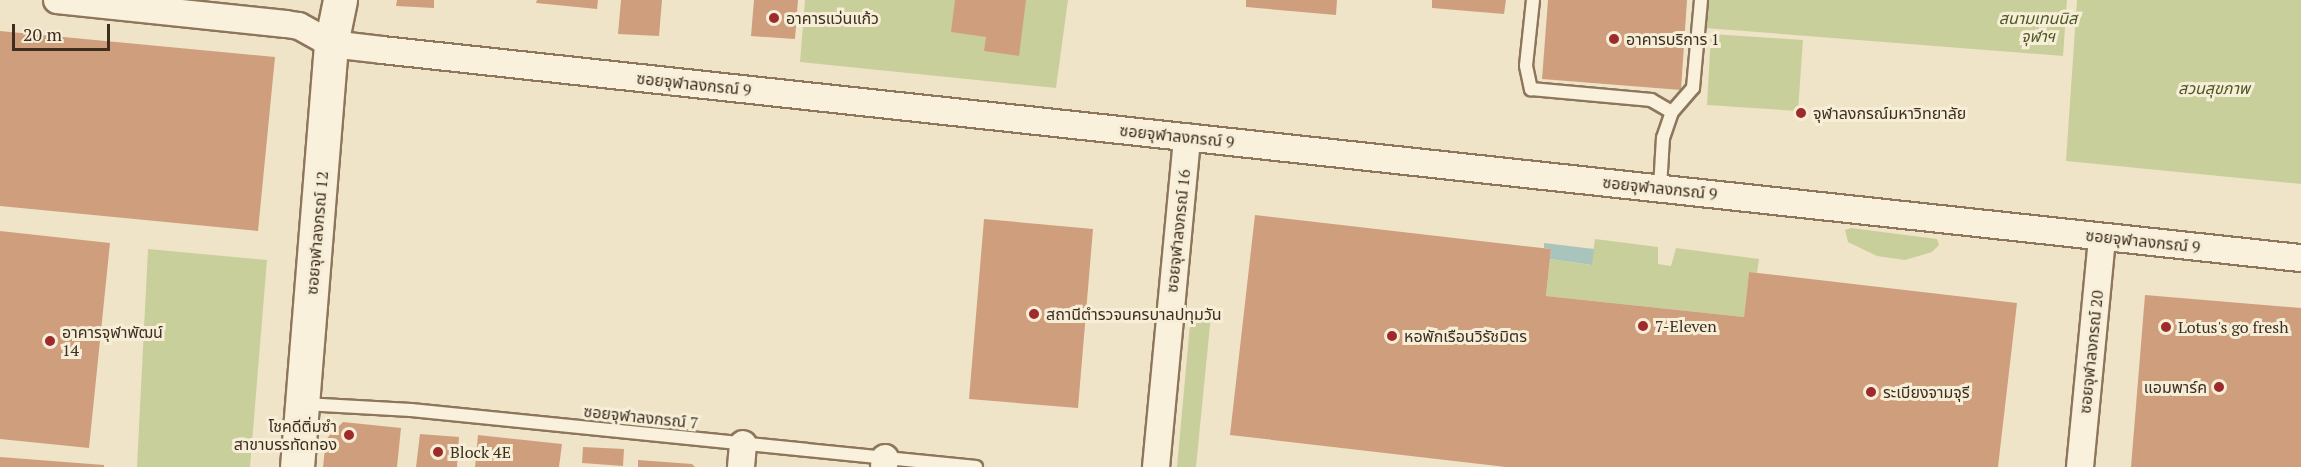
<!DOCTYPE html>
<html>
<head>
<meta charset="utf-8">
<style>
	body { margin:0 }
	#map { position:relative; width:2301px; height:467px; overflow:hidden; background:#f0e4c8; font-family:"PT Serif","Noto Sans Thai",serif }
	div>[style] { position:absolute }
	[style*='--x'] { left:calc(var(--x)*1px); top:calc(var(--y)*1px); width:calc(var(--w)*1px); rotate:calc(var(--a)*1deg) }
	.green>* { inset:0; background:#c9cf9b }
	.water>* { inset:0; background:#a9c4bc }
	.building>* { inset:0; background:#cf9f7d }
	.roads { filter:drop-shadow(2px 0 #8d765c) drop-shadow(-2px 0 #8d765c) drop-shadow(0 2px #8d765c) drop-shadow(0 -2px #8d765c) }
	.lane>* { height:12px; margin:-6px; padding:0 6px; transform-origin:6px; border-radius:6px; background:#faf1dc }
	.street>* { height:26px; margin:-13px; padding:0 13px; transform-origin:13px; border-radius:13px; background:#faf1dc }
	.secondary>* { height:33px; margin:-16.5px; padding:0 16.5px; transform-origin:16.5px; border-radius:16.5px; background:#faf1dc }
	.dots>* { width:16px; height:16px; translate:-50% -50%; box-sizing:border-box; border:3px solid #f7eed8; border-radius:50% }
	span { translate:-50% -50%; white-space:nowrap; text-align:center; line-height:1.15; -webkit-text-stroke:6px #f7eed8; paint-order:stroke }
	.poi-label { font-size:16px; color:#3d2e20 }
	.left { translate:0 -50%; text-align:left }
	.right { translate:-100% -50%; text-align:right }
	.park-label { font-size:16px; color:#4d5a26; font-style:italic }
	.street-label { font-size:16px; color:#3d2e20 }
	.scale { position:absolute; left:12px; top:24px; width:98px; height:27px; box-sizing:border-box; border:3px solid #3d2e20; border-top:0; padding-left:8px; font-size:18px; line-height:21px; white-space:nowrap; color:#3d2e20; -webkit-text-stroke:4px #f7eed8; paint-order:stroke }
</style>
</head>
<body>
<div id="map">
	<div class="green">
		<div style="clip-path:polygon(805px 0,1068px 0,1056px 88px,800px 62px)"></div>
		<div style="clip-path:polygon(1707px 0,2067px 0,2063px 56px,1705px 28px)"></div>
		<div style="clip-path:polygon(2077px 0,2301px 0,2301px 184px,2066px 161px)"></div>
		<div style="clip-path:polygon(1711px 34px,1803px 40px,1798px 111px,1707px 105px)"></div>
		<div style="clip-path:polygon(1851px 228px,1937px 239px,1939px 245px,1932px 252px,1905px 260px,1877px 256px,1848px 242px,1845px 230px)"></div>
		<div style="clip-path:polygon(1595px 239px,1658px 247px,1658px 264px,1671px 266px,1676px 248px,1759px 259px,1757px 273px,1749px 272px,1744px 317px,1546px 296px,1550px 259px,1591px 265px)"></div>
		<div style="clip-path:polygon(148px 249px,267px 260px,250px 467px,137px 467px)"></div>
		<div style="clip-path:polygon(1191px 313px,1211px 315px,1196px 467px,1177px 467px)"></div>
	</div>
	<div class="water">
		<div style="clip-path:polygon(1544px 243px,1594px 249px,1592px 265px,1550px 259px,1551px 249px,1544px 248px)"></div>
	</div>
	<div class="building">
		<div style="clip-path:polygon(397px 0,434px 0,434px 8px,396px 6px)"></div>
		<div style="clip-path:polygon(537px 0,598px 0,597px 9px,536px 3px)"></div>
		<div style="clip-path:polygon(621px 0,662px 0,659px 36px,618px 34px)"></div>
		<div style="clip-path:polygon(754px 0,798px 0,795px 39px,751px 36px)"></div>
		<div style="clip-path:polygon(955px 0,1026px 0,1019px 56px,984px 51px,986px 37px,951px 32px)"></div>
		<div style="clip-path:polygon(1246px 0,1337px 0,1336px 15px,1246px 7px)"></div>
		<div style="clip-path:polygon(1432px 0,1506px 0,1504px 14px,1432px 8px)"></div>
		<div style="clip-path:polygon(1548px 0,1687px 0,1681px 90px,1542px 79px)"></div>
		<div style="clip-path:polygon(0 31px,275px 57px,258px 231px,0 206px)"></div>
		<div style="clip-path:polygon(1255px 215px,1551px 249px,1546px 296px,1744px 317px,1749px 272px,2017px 303px,1998px 467px,1506px 467px,1230px 435px)"></div>
		<div style="clip-path:polygon(984px 219px,1093px 229px,1078px 408px,969px 399px)"></div>
		<div style="clip-path:polygon(0 231px,110px 243px,89px 448px,0 439px)"></div>
		<div style="clip-path:polygon(2145px 295px,2301px 308px,2301px 467px,2131px 467px)"></div>
		<div style="clip-path:polygon(343px 422px,401px 428px,397px 467px,323px 467px,326px 439px)"></div>
		<div style="clip-path:polygon(420px 434px,459px 437px,457px 467px,416px 467px)"></div>
		<div style="clip-path:polygon(478px 435px,562px 444px,559px 467px,475px 467px)"></div>
		<div style="clip-path:polygon(583px 447px,624px 449px,623px 466px,582px 463px)"></div>
		<div style="clip-path:polygon(0 457px,104px 465px,104px 467px,0 467px)"></div>
		<div style="clip-path:polygon(638px 460px,692px 464px,695px 467px,638px 467px)"></div>
	</div>
	<div class="roads">
		<div class="lane">
			<div style="--x:1533;--y:0;--w:66;--a:96.1"></div>
			<div style="--x:1526;--y:66;--w:24;--a:78"></div>
			<div style="--x:1531;--y:89;--w:121;--a:5.2"></div>
			<div style="--x:1651;--y:100;--w:24;--a:30"></div>
			<div style="--x:1660;--y:188;--w:50;--a:-86.6"></div>
			<div style="--x:1663;--y:138;--w:28;--a:-71"></div>
			<div style="--x:1672;--y:112;--w:32;--a:-49"></div>
			<div style="--x:1693;--y:88;--w:88;--a:-84.8"></div>
			<div style="--x:304;--y:404;--w:107;--a:3.2"></div>
			<div style="--x:411;--y:410;--w:568;--a:5.76"></div>
		</div>
		<div class="street">
			<div style="--x:57;--y:0;--w:230;--a:6"></div>
			<div style="--x:286;--y:24;--w:13;--a:9"></div>
			<div style="--x:299;--y:26;--w:37;--a:29"></div>
			<div style="--x:331;--y:44;--w:51;--a:6.7"></div>
			<div style="--x:382;--y:50;--w:1930;--a:6.19"></div>
			<div style="--x:741;--y:467;--w:23;--a:-85"></div>
			<div style="--x:884;--y:467;--w:9;--a:-84"></div>
			<div style="--x:1156;--y:467;--w:331;--a:-84.6"></div>
			<div style="--x:2080;--y:467;--w:231;--a:-84.5"></div>
		</div>
		<div class="secondary">
			<div style="--x:297;--y:467;--w:424;--a:-85.4"></div>
			<div style="--x:331;--y:44;--w:45;--a:-78.4"></div>
		</div>
	</div>
	<div class="dots">
		<div style="left:774px;top:18px;background:#9e2a2b"></div>
		<div style="left:1614px;top:39px;background:#9e2a2b"></div>
		<div style="left:1801px;top:113px;background:#9e2a2b"></div>
		<div style="left:1034px;top:314px;background:#9e2a2b"></div>
		<div style="left:1643px;top:326px;background:#9e2a2b"></div>
		<div style="left:2166px;top:327px;background:#9e2a2b"></div>
		<div style="left:1392px;top:336px;background:#9e2a2b"></div>
		<div style="left:50px;top:341px;background:#9e2a2b"></div>
		<div style="left:2219px;top:387px;background:#9e2a2b"></div>
		<div style="left:1871px;top:392px;background:#9e2a2b"></div>
		<div style="left:349px;top:435px;background:#9e2a2b"></div>
		<div style="left:438px;top:452px;background:#9e2a2b"></div>
	</div>
	<div class="poi-label">
		<span class="left" style="left:786px;top:18px">อาคารแว่นแก้ว</span>
		<span class="left" style="left:1626px;top:39px">อาคารบริการ 1</span>
		<span class="left" style="left:1813px;top:113px">จุฬาลงกรณ์มหาวิทยาลัย</span>
		<span class="left" style="left:1046px;top:314px">สถานีตำรวจนครบาลปทุมวัน</span>
		<span class="left" style="left:1655px;top:326px">7-Eleven</span>
		<span class="left" style="left:2178px;top:327px">Lotus's go fresh</span>
		<span class="left" style="left:62px;top:341px">อาคารจุฬาพัฒน์<br>14</span>
		<span class="left" style="left:1404px;top:336px">หอพักเรือนวิรัชมิตร</span>
		<span class="right" style="left:2207px;top:387px">แอมพาร์ค</span>
		<span class="left" style="left:1883px;top:392px">ระเบียงจามจุรี</span>
		<span class="right" style="left:337px;top:435px">โชคดีติ่มซำ<br>สาขาบรรทัดทอง</span>
		<span class="left" style="left:450px;top:452px">Block 4E</span>
	</div>
	<div class="park-label">
		<span style="left:2038px;top:27px">สนามเทนนิส<br>จุฬาฯ</span>
		<span style="left:2214px;top:88px">สวนสุขภาพ</span>
	</div>
	<div class="street-label">
		<span style="left:694px;top:84px;rotate:6deg">ซอยจุฬาลงกรณ์ 9</span>
		<span style="left:1177px;top:136px;rotate:6deg">ซอยจุฬาลงกรณ์ 9</span>
		<span style="left:1660px;top:188px;rotate:6deg">ซอยจุฬาลงกรณ์ 9</span>
		<span style="left:1178px;top:231px;rotate:-84deg">ซอยจุฬาลงกรณ์ 16</span>
		<span style="left:317px;top:233px;rotate:-85deg">ซอยจุฬาลงกรณ์ 12</span>
		<span style="left:2143px;top:241px;rotate:6deg">ซอยจุฬาลงกรณ์ 9</span>
		<span style="left:2091px;top:352px;rotate:-84deg">ซอยจุฬาลงกรณ์ 20</span>
		<span style="left:641px;top:417px;rotate:6deg">ซอยจุฬาลงกรณ์ 7</span>
	</div>
	<div class="scale">20 m</div>
</div>
</body>
</html>
